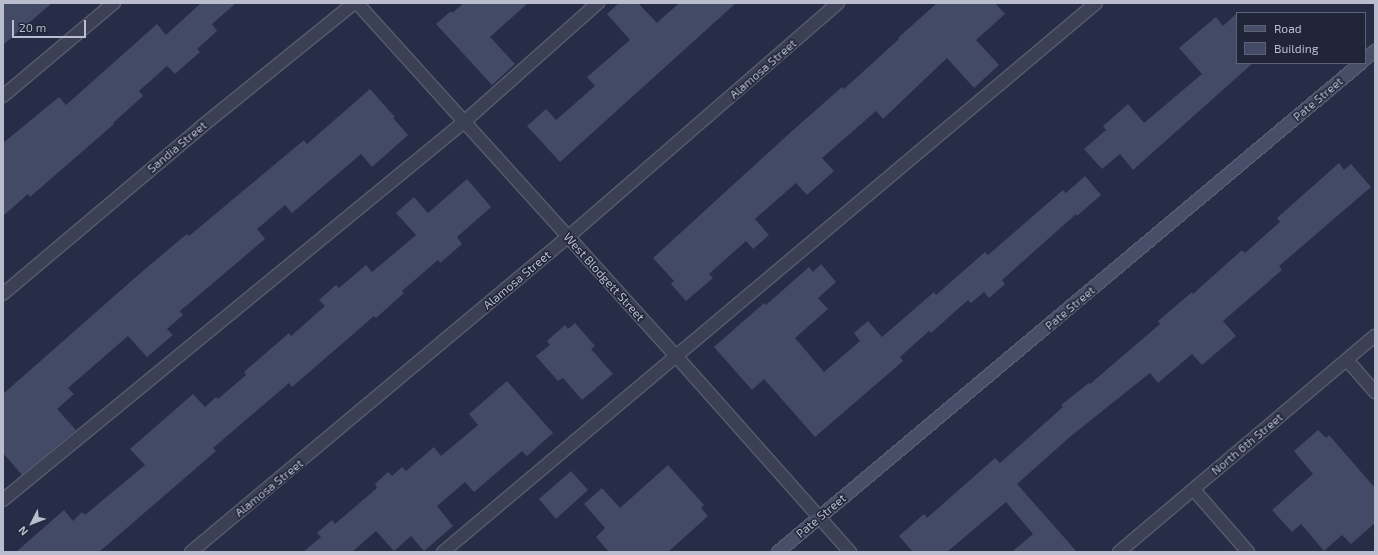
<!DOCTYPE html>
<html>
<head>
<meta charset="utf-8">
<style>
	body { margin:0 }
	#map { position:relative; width:1378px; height:555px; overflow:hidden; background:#272d46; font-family:"Exo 2",sans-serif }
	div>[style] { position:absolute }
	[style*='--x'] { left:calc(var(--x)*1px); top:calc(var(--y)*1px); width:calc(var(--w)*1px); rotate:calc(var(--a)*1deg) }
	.building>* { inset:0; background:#434a66 }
	.roads { filter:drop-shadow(1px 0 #575b6f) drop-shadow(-1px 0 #575b6f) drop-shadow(0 1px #575b6f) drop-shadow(0 -1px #575b6f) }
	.lane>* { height:12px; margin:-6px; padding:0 6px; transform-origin:6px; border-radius:6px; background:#3b4055 }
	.street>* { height:12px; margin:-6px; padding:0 6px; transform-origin:6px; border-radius:6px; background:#3b4055 }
	.secondary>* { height:12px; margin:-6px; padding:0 6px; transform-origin:6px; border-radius:6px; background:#494e68 }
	span { translate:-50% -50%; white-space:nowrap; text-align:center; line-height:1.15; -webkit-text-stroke:3px #20253a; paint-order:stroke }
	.street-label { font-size:12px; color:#b9bdce }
	.frame { position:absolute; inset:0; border:4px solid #b9bdce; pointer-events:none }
	.legend { position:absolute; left:1236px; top:12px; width:130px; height:52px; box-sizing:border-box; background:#20253a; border:1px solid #5d6275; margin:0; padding:5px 7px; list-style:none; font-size:12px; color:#b9bdce }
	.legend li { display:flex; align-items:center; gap:8px; height:20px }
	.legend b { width:20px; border:1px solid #5d6275 }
	.north { position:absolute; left:12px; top:503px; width:40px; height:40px; -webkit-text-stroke:3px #20253a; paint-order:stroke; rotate:228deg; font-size:11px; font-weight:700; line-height:16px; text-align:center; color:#b9bdce }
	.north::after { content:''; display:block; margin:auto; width:14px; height:18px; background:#b9bdce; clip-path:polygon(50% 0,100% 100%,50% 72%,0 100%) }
	.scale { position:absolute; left:12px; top:20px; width:74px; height:18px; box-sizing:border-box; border:2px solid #b9bdce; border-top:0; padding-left:5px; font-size:12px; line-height:14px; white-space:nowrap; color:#b9bdce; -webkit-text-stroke:3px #20253a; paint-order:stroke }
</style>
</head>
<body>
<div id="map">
	<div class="building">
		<div style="clip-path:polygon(3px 3px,52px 3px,3px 45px)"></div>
		<div style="clip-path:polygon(201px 3px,236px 3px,212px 24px,217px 31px,197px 49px,200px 52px,175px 74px,167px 66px,139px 91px,143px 96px,113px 123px,114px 124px,30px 197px,28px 194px,3px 216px,3px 143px,59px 97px,66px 105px,157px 24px,166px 35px)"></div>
		<div style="clip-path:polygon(464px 3px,528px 3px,490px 37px,515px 64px,492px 85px,436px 24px,451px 11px,452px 13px)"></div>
		<div style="clip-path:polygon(619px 3px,638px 3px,657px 23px,679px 3px,736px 3px,560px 162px,527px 126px,546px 109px,556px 120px,595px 86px,587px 77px,630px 40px,607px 14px)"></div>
		<div style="clip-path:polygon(937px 3px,995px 3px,1005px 14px,976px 40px,999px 65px,974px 88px,947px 58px,883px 119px,876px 111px,822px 158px,834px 171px,807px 195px,796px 183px,755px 219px,769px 235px,753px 249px,746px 241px,709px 274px,713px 278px,686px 301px,671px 284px,674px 281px,653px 258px,792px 131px,842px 87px,844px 89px,899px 39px,898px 38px)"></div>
		<div style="clip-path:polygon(1237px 13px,1237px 63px,1253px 63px,1133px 170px,1120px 154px,1102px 169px,1084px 149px,1106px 130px,1103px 126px,1128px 104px,1144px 123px,1202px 74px,1179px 48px,1216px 17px,1223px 26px)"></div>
		<div style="clip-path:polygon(370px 89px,395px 117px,393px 118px,408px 135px,372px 167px,361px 154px,292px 213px,285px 205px,257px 229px,265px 239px,180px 311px,183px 315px,167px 329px,173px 335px,147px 357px,128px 336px,68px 388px,74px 394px,57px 409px,76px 430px,22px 475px,3px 453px,3px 394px,145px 269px,187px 234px,189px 236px,304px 140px,307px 144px)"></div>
		<div style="clip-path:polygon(1339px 163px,1344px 170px,1351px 164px,1371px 187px,1279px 266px,1282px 270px,1223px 321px,1236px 336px,1202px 365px,1192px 354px,1158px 383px,1150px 373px,1071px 436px,1017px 484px,1077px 552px,1012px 552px,1033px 534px,1006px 502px,947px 552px,913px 552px,899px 536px,924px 514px,927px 518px,995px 458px,1000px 463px,1063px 407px,1061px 405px,1089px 383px,1090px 384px,1160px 324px,1158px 321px,1192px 292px,1193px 294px,1242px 250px,1245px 253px,1280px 222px,1277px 218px)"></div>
		<div style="clip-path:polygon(1085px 176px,1101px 195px,1077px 216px,1076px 214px,1002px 280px,1005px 284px,989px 298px,984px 292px,971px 303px,968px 300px,931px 333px,929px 331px,900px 357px,903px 361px,815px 437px,764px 379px,752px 390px,714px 347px,764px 303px,766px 305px,809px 267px,813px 272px,821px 264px,836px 282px,818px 298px,828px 309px,795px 338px,824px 372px,860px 341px,854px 333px,868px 321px,882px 337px,934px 292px,936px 295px,985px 252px,988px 255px,1063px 190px,1066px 193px)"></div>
		<div style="clip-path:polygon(467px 179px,491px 207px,457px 237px,462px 244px,440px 263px,438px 260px,402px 291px,404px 293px,376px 318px,374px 316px,292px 387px,289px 383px,213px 448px,216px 451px,99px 552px,16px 552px,64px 510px,73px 521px,82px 512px,85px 515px,145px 465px,130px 449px,193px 394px,205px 407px,216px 397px,218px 399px,246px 375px,244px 372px,289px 333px,291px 336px,325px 306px,319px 300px,336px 285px,339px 288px,366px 265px,372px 272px,416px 235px,396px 213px,414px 197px,428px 213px)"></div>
		<div style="clip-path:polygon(575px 323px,595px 346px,591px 349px,613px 374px,582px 400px,563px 378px,558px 381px,536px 356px,550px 345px,547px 341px,565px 325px,568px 329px)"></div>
		<div style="clip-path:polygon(507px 381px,553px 433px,527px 456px,522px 451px,474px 492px,465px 482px,437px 506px,453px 526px,424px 551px,411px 536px,394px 551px,376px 531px,352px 552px,303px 552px,321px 537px,317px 533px,332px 520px,335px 524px,377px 488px,375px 484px,388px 472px,392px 476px,402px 467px,406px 471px,434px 447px,441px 456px,478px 425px,469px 414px)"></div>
		<div style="clip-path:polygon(1318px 430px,1326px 438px,1329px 435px,1375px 488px,1375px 523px,1351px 544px,1342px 535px,1324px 551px,1301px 524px,1292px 532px,1272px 510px,1313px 474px,1294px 451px)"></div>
		<div style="clip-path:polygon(668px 465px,704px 505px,701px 508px,708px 516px,668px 552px,609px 552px,596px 537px,605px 528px,584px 504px,602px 488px,620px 508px)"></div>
		<div style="clip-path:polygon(571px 471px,588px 490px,556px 519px,539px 499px)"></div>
	</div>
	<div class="roads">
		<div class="lane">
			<div style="--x:3;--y:96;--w:145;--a:-40"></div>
			<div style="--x:1194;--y:490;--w:82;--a:48.9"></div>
			<div style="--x:3;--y:500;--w:598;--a:-39.36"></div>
			<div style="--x:465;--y:121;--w:178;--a:-41.6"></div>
			<div style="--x:443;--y:552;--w:853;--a:-40.05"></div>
		</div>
		<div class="street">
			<div style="--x:357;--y:3;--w:477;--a:47.9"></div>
			<div style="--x:677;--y:357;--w:261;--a:48.4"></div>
			<div style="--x:3;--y:294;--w:259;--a:-40.1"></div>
			<div style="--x:201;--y:127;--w:197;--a:-39"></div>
			<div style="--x:1347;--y:360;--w:43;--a:48.8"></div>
			<div style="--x:191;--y:552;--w:491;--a:-39.9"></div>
			<div style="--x:568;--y:237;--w:357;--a:-40.9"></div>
			<div style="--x:1119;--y:552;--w:335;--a:-40.2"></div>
		</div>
		<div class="secondary">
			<div style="--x:1365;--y:59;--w:13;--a:-39"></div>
			<div style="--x:778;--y:552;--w:761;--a:-39.99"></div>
		</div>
	</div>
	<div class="street-label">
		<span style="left:763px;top:69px;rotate:-41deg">Alamosa Street</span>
		<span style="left:1318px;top:99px;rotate:-40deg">Pate Street</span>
		<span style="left:177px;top:147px;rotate:-40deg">Sandia Street</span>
		<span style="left:604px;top:277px;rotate:48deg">West Blodgett Street</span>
		<span style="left:517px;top:280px;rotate:-40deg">Alamosa Street</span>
		<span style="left:1070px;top:308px;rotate:-40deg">Pate Street</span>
		<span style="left:1247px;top:444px;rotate:-40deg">North 6th Street</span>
		<span style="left:269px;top:488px;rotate:-39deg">Alamosa Street</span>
		<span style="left:821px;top:516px;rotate:-40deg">Pate Street</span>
	</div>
	<div class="frame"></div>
	<ul class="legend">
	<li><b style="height:5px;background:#494e68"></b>Road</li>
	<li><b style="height:11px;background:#434a66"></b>Building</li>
	</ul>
	<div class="north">N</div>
	<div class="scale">20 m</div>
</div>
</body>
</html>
